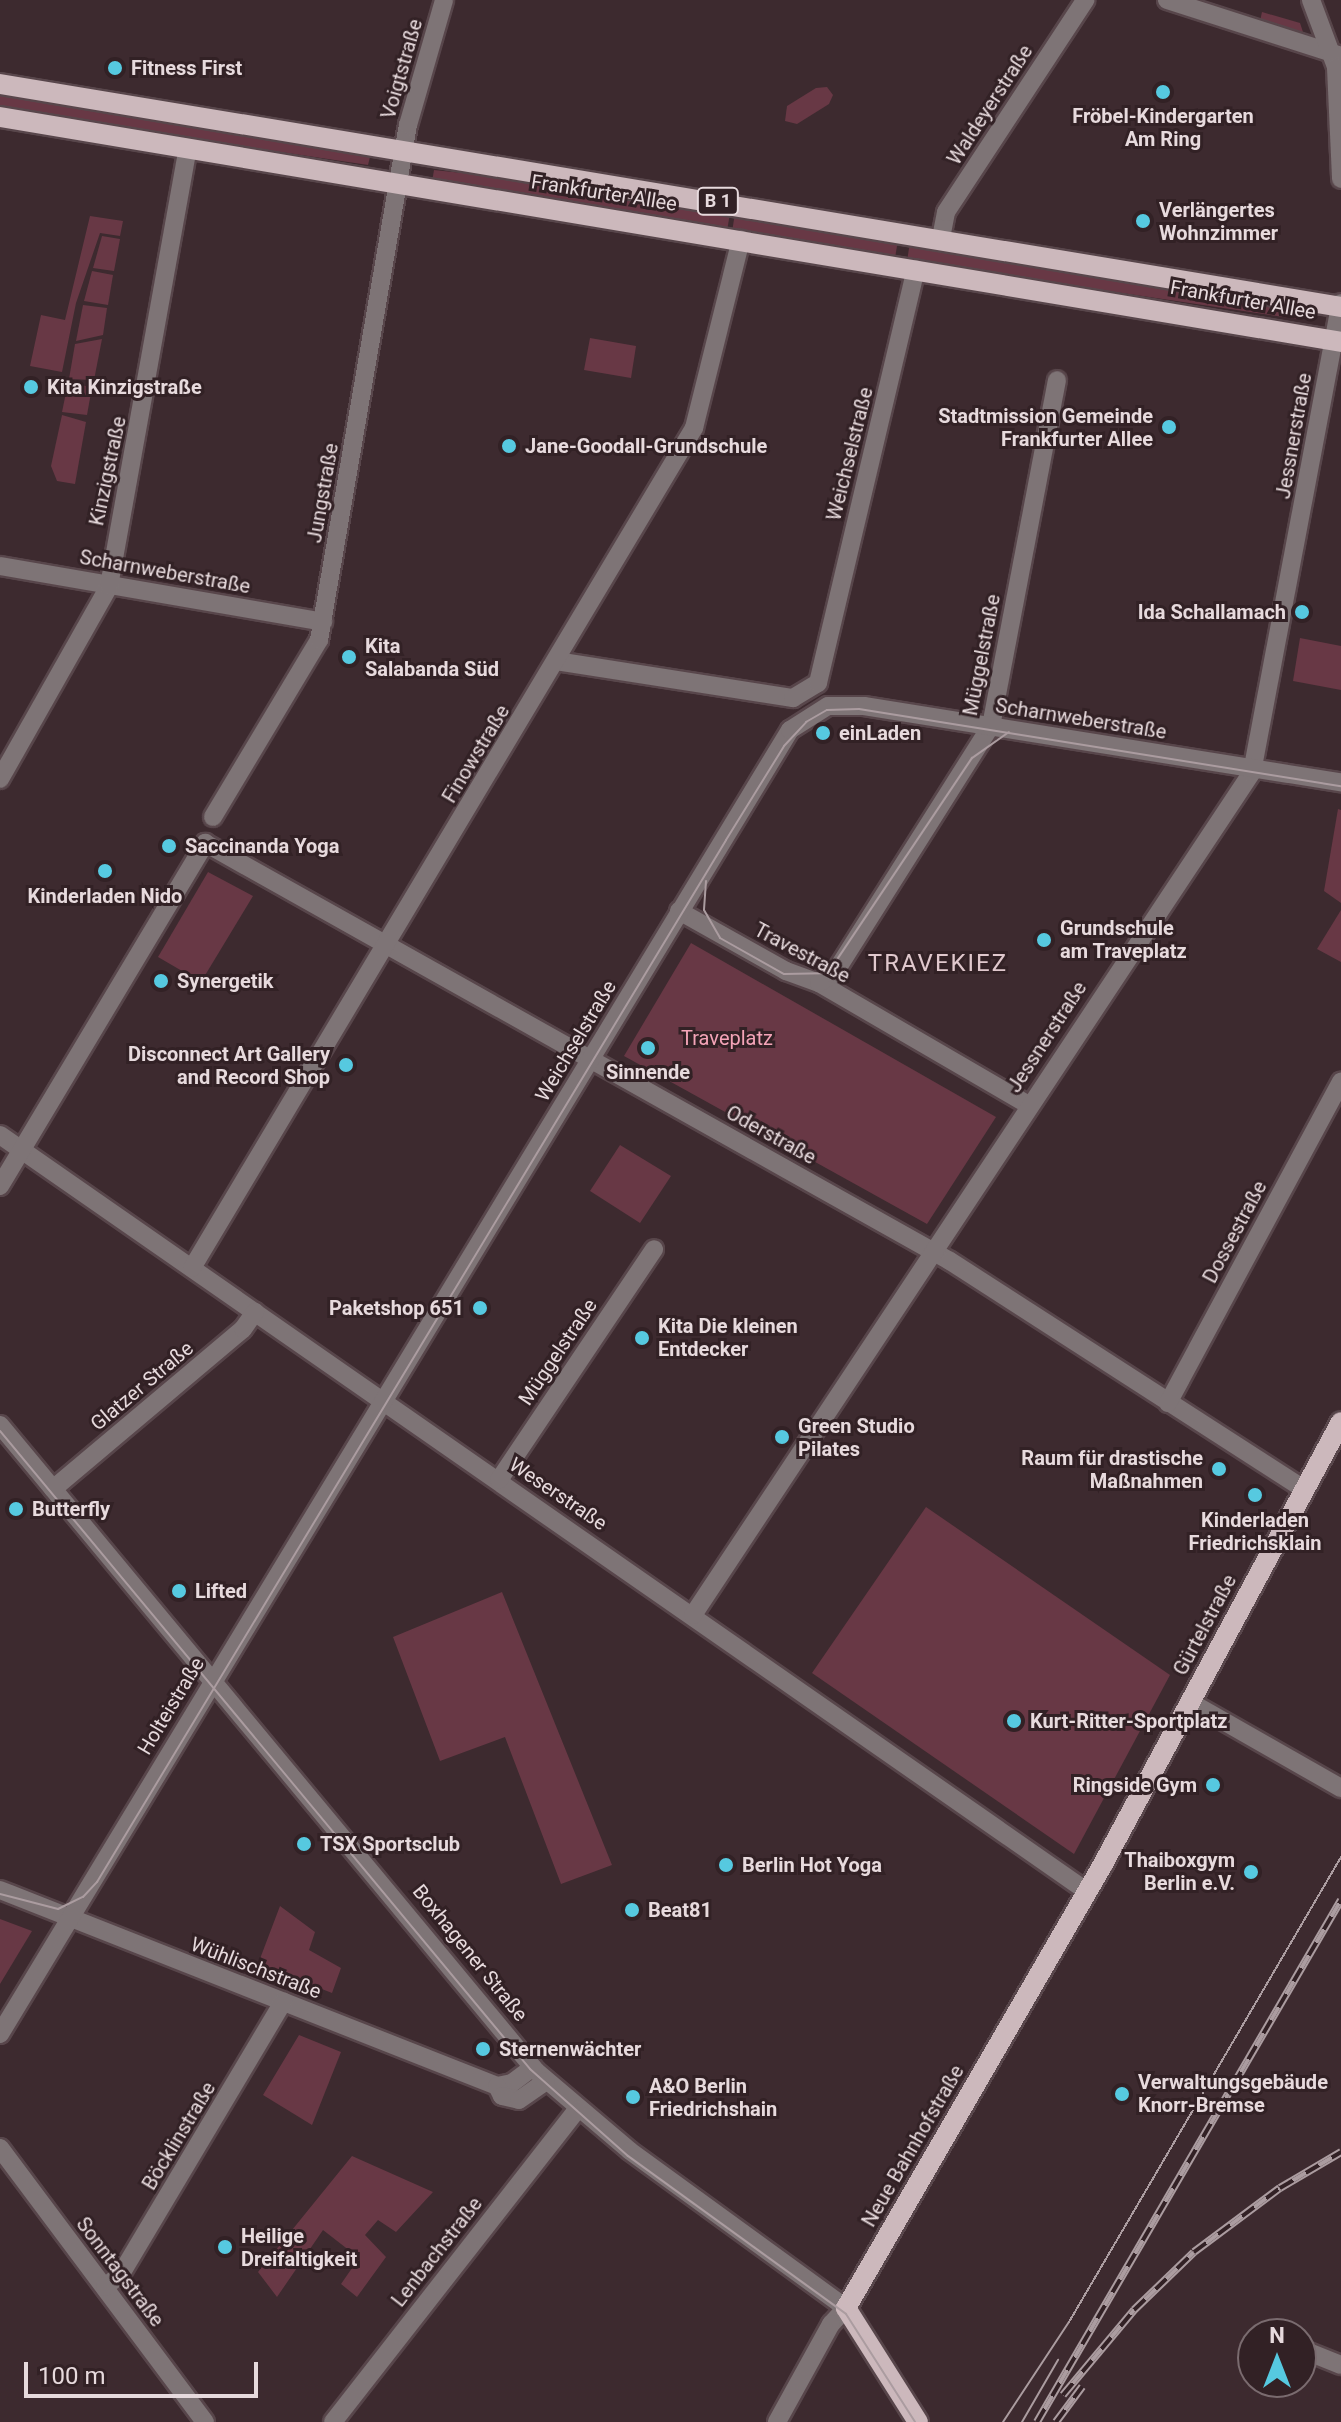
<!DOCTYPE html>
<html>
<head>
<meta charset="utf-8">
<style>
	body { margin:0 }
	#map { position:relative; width:1341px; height:2422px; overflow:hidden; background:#3d2a2f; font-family:Roboto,sans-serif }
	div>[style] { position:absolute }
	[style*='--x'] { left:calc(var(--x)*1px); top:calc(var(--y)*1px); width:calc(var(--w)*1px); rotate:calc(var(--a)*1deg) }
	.green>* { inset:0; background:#683845 }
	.roads { filter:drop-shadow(2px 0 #58464b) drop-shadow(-2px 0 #58464b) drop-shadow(0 2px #58464b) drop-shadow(0 -2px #58464b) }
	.minor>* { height:18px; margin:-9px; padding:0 9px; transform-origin:9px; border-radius:9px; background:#7e7476 }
	.major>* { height:20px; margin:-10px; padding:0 10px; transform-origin:10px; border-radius:10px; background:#ccb8bc }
	.tram>* { height:2px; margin:-1px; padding:0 1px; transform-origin:1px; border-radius:1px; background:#ab9ca0 }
	.rail>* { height:8px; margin-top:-4px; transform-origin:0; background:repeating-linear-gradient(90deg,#322125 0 15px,#ab9ca0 0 30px); box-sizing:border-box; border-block:2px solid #ab9ca0 }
	.dots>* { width:22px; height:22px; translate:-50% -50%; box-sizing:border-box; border:4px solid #322125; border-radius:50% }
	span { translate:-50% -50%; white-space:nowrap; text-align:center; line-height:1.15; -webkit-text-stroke:6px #322125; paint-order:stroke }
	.shield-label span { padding:2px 6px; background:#322125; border:2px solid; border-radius:6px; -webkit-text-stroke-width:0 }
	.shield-label { font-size:18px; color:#e7dadd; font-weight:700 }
	.poi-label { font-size:20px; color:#e7dadd; font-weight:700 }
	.left { translate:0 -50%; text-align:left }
	.right { translate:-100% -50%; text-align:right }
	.street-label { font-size:20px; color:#e7dadd }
	.park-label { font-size:20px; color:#f4a4b8 }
	.quarter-label { font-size:24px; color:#e0c8cd; letter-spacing:2px }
	.north { position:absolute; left:1237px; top:2318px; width:80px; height:80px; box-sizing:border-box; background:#322125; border:2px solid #7a6b6f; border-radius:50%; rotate:0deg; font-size:22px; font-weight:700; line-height:32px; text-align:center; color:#e7dadd }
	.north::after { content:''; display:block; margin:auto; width:28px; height:36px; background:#56c9e0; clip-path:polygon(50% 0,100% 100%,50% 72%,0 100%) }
	.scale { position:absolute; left:24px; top:2362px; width:234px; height:36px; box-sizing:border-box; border:4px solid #e7dadd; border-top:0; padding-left:10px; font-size:24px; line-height:28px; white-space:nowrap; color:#e7dadd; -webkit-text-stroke:6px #322125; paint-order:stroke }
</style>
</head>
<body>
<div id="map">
	<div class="green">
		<div style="clip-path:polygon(1262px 12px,1300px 23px,1303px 32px,1260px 21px)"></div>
		<div style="clip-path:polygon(827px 87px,833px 95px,829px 104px,797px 124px,785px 121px,787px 106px,816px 88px)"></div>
		<div style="clip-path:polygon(0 91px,371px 153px,368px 165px,0 110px)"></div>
		<div style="clip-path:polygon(434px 170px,547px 182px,730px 213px,727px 231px,432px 182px)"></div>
		<div style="clip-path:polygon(735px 213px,898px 240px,895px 258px,732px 232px)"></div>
		<div style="clip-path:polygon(90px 216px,123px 221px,120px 236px,100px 233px,76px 303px,62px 372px,30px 366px,41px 315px,65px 320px)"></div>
		<div style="clip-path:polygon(102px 236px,120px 239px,114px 271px,93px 268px)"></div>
		<div style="clip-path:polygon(910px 242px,1299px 307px,1297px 319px,907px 261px)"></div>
		<div style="clip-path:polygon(92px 271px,113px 275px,108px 305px,84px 301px)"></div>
		<div style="clip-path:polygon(83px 305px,107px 308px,103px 335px,76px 341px)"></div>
		<div style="clip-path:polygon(590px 338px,636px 346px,631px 378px,584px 370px)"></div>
		<div style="clip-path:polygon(102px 339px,94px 380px,69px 379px,75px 344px)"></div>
		<div style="clip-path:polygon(68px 383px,92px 387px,87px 415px,62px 412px)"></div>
		<div style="clip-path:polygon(62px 415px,86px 422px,75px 484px,57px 481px,51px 466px)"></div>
		<div style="clip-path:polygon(1300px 638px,1341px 646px,1341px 690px,1293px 681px)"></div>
		<div style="clip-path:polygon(1338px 809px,1341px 810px,1341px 903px,1324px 891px)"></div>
		<div style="clip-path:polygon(208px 872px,253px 896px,201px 982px,158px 957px)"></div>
		<div style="clip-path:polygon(1341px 910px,1341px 962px,1317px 949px)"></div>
		<div style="clip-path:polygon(691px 943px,996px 1117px,927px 1224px,624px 1056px)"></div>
		<div style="clip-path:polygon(620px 1145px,671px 1176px,640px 1223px,590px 1191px)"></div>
		<div style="clip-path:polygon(926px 1507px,1170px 1675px,1074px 1854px,812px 1673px)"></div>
		<div style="clip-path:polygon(502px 1592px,612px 1865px,561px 1884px,505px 1737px,440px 1761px,393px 1637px)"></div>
		<div style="clip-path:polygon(280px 1906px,315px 1932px,309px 1950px,341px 1968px,332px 1993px,258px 1964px)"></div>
		<div style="clip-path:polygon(0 1919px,32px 1931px,0 1984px)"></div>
		<div style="clip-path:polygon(299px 2035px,341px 2052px,312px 2125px,263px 2095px)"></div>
		<div style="clip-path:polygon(352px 2156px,433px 2192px,396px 2232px,378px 2220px,365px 2235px,386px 2257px,357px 2297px,341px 2284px,359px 2258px,323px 2230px,277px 2297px,258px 2272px)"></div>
	</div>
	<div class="roads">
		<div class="minor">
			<div style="--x:1167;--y:0;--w:180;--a:17.8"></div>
			<div style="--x:1311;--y:0;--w:72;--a:69.5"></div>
			<div style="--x:1336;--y:67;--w:112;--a:87.4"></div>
			<div style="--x:941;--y:238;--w:26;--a:-79"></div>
			<div style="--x:946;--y:212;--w:254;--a:-56.7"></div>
			<div style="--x:0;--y:566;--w:328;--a:9.8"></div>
			<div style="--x:556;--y:661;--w:240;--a:8.9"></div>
			<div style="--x:793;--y:698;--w:29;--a:-31"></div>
			<div style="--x:818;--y:683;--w:425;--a:-76.7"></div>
			<div style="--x:0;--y:779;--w:222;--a:-60.5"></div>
			<div style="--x:109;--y:586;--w:445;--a:-79.8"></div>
			<div style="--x:213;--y:817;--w:206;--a:-59.1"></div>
			<div style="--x:319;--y:640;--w:523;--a:-80.2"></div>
			<div style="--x:408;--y:125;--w:130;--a:-73.9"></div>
			<div style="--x:679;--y:911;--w:123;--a:29.3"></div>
			<div style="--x:786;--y:971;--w:35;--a:20"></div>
			<div style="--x:819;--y:983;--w:243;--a:30.2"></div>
			<div style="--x:819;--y:983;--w:17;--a:-31"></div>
			<div style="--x:834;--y:974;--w:294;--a:-57.7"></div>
			<div style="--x:991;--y:726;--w:352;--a:-79.2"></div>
			<div style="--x:0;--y:1135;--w:1325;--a:34.83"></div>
			<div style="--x:0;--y:1186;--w:400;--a:-59.1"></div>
			<div style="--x:205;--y:843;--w:854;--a:29.3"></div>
			<div style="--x:950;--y:1261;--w:419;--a:32.8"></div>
			<div style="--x:192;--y:1268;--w:979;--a:-59.14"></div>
			<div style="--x:694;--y:428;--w:194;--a:-76"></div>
			<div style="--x:1168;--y:1403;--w:365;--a:-61.7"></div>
			<div style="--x:0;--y:1425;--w:839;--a:50.32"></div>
			<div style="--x:536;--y:2071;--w:123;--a:40.4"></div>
			<div style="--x:630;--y:2151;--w:267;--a:36"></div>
			<div style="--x:846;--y:2308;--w:22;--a:133"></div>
			<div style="--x:831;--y:2324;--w:112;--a:118.9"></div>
			<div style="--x:499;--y:1480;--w:278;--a:-56.1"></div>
			<div style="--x:53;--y:1489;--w:248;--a:-40.1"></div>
			<div style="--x:243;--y:1329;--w:21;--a:-55"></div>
			<div style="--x:693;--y:1615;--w:1011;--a:-56.45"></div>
			<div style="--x:1252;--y:772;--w:477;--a:-79.3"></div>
			<div style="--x:1190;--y:1702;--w:174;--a:29.7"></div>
			<div style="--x:0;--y:1890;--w:534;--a:21.52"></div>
			<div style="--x:497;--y:2086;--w:15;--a:-11"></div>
			<div style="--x:512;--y:2083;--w:26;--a:-37"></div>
			<div style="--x:0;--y:2034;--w:1525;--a:-58.79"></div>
			<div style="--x:790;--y:730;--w:45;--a:-32.3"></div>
			<div style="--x:828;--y:706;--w:36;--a:0"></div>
			<div style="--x:864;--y:706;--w:483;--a:9.1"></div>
			<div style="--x:497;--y:2086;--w:11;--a:63"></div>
			<div style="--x:502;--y:2096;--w:17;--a:13"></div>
			<div style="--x:519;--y:2100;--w:33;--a:-35"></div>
			<div style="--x:0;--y:2148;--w:342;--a:53.2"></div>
			<div style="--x:105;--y:2287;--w:21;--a:-39"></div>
			<div style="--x:121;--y:2274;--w:317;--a:-59.2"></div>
			<div style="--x:1301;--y:2349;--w:43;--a:21.8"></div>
			<div style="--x:333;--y:2422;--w:396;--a:-52"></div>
		</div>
		<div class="major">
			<div style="--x:0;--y:84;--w:1359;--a:9.44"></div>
			<div style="--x:0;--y:117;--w:1360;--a:9.52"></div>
			<div style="--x:918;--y:2422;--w:135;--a:-122.3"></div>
			<div style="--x:846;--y:2308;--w:511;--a:-59.92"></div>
			<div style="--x:1102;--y:1866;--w:504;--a:-61.71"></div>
		</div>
	</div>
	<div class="tram">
		<div style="--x:706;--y:881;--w:29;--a:94"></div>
		<div style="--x:704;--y:910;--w:32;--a:60"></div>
		<div style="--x:720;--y:938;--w:73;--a:29.4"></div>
		<div style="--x:784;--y:974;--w:39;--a:-1"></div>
		<div style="--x:823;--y:973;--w:14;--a:-39"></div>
		<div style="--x:834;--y:964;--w:248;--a:-56.2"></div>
		<div style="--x:972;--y:758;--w:45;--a:-35.1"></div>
		<div style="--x:0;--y:1431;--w:829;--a:50.28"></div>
		<div style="--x:530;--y:2069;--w:131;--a:41.6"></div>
		<div style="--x:628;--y:2156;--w:269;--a:35.9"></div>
		<div style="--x:846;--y:2314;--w:128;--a:57.4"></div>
		<div style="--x:0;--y:1894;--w:60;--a:14.5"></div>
		<div style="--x:58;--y:1909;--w:28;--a:-26"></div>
		<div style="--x:83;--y:1897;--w:21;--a:-47"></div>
		<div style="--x:97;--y:1882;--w:1217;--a:-58.88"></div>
		<div style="--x:726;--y:840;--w:110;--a:-58.3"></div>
		<div style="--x:784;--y:746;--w:33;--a:-47"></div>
		<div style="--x:806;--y:722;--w:24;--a:-30"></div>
		<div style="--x:827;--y:710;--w:32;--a:-2"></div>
		<div style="--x:859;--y:709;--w:488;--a:9.1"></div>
		<div style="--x:1003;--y:2422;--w:120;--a:-56.6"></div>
		<div style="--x:1069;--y:2322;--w:539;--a:-59.67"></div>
		<div style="--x:1022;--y:2422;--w:72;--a:-59.9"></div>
	</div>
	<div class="rail">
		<div style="--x:1063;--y:2395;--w:111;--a:-50.1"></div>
		<div style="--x:1134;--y:2310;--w:83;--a:-44"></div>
		<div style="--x:1194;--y:2252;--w:107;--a:-36.7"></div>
		<div style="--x:1280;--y:2188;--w:71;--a:-30.5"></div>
		<div style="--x:1037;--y:2422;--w:604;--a:-59.78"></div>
		<div style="--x:1056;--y:2422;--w:44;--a:-53.4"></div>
	</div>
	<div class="dots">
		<div style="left:115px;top:68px;background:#56c9e0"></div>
		<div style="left:1163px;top:92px;background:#56c9e0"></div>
		<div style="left:1143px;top:221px;background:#56c9e0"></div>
		<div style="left:31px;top:387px;background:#56c9e0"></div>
		<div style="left:1169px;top:427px;background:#56c9e0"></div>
		<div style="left:509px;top:446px;background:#56c9e0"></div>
		<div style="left:1302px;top:612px;background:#56c9e0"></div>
		<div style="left:349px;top:657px;background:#56c9e0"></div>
		<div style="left:823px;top:733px;background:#56c9e0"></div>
		<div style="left:169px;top:846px;background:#56c9e0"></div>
		<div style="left:105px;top:871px;background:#56c9e0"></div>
		<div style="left:1044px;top:940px;background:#56c9e0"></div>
		<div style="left:161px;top:981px;background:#56c9e0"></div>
		<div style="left:648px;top:1048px;background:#56c9e0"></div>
		<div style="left:346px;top:1065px;background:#56c9e0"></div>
		<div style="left:480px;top:1308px;background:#56c9e0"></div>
		<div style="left:642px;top:1338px;background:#56c9e0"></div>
		<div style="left:782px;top:1437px;background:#56c9e0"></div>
		<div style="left:1219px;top:1469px;background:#56c9e0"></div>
		<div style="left:1255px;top:1495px;background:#56c9e0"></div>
		<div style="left:16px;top:1509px;background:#56c9e0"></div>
		<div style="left:179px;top:1591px;background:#56c9e0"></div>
		<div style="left:1014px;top:1721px;background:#56c9e0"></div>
		<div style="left:1213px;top:1785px;background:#56c9e0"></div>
		<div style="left:304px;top:1844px;background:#56c9e0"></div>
		<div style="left:726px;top:1865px;background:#56c9e0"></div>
		<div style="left:1251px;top:1872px;background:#56c9e0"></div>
		<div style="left:632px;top:1910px;background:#56c9e0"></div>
		<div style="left:483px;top:2049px;background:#56c9e0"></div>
		<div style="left:1122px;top:2094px;background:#56c9e0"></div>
		<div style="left:633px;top:2097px;background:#56c9e0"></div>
		<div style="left:225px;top:2247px;background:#56c9e0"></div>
	</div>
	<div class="shield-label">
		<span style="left:718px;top:201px">B 1</span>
	</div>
	<div class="poi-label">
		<span class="left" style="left:131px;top:68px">Fitness First</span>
		<span style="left:1163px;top:128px">Fröbel-Kindergarten<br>Am Ring</span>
		<span class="left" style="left:1159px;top:222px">Verlängertes<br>Wohnzimmer</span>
		<span class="left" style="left:47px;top:387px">Kita Kinzigstraße</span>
		<span class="right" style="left:1153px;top:428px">Stadtmission Gemeinde<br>Frankfurter Allee</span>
		<span class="left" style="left:525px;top:446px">Jane-Goodall-Grundschule</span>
		<span class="right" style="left:1286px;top:612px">Ida Schallamach</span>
		<span class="left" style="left:365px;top:658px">Kita<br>Salabanda Süd</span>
		<span class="left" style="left:839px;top:733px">einLaden</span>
		<span class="left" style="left:185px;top:846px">Saccinanda Yoga</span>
		<span style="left:105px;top:896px">Kinderladen Nido</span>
		<span class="left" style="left:1060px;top:940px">Grundschule<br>am Traveplatz</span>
		<span class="left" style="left:177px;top:981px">Synergetik</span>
		<span class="right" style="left:330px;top:1066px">Disconnect Art Gallery<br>and Record Shop</span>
		<span style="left:648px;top:1072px">Sinnende</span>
		<span class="right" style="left:464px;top:1308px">Paketshop 651</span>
		<span class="left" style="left:658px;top:1338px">Kita Die kleinen<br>Entdecker</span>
		<span class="left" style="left:798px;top:1438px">Green Studio<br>Pilates</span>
		<span class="right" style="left:1203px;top:1470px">Raum für drastische<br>Maßnahmen</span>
		<span class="left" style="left:32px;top:1509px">Butterfly</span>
		<span style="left:1255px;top:1532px">Kinderladen<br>Friedrichsklain</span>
		<span class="left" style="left:195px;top:1591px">Lifted</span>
		<span class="left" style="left:1030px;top:1721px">Kurt-Ritter-Sportplatz</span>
		<span class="right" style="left:1197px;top:1785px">Ringside Gym</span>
		<span class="left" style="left:320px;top:1844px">TSX Sportsclub</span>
		<span class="right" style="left:1235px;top:1872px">Thaiboxgym<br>Berlin e.V.</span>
		<span class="left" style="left:742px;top:1865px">Berlin Hot Yoga</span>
		<span class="left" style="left:648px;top:1910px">Beat81</span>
		<span class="left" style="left:499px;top:2049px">Sternenwächter</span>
		<span class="left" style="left:1138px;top:2094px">Verwaltungsgebäude<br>Knorr-Bremse</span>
		<span class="left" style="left:649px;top:2098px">A&amp;O Berlin<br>Friedrichshain</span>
		<span class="left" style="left:241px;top:2248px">Heilige<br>Dreifaltigkeit</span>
	</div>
	<div class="street-label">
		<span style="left:402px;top:69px;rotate:-74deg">Voigtstraße</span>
		<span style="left:990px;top:105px;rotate:-57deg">Waldeyerstraße</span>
		<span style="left:604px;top:193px;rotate:9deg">Frankfurter Allee</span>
		<span style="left:1243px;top:300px;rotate:10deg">Frankfurter Allee</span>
		<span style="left:1294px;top:436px;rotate:-80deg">Jessnerstraße</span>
		<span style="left:850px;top:454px;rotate:-76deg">Weichselstraße</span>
		<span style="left:108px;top:471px;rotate:-78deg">Kinzigstraße</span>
		<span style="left:323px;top:493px;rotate:-80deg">Jungstraße</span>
		<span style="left:165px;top:572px;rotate:10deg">Scharnweberstraße</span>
		<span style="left:982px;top:655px;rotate:-79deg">Müggelstraße</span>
		<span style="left:1081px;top:719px;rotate:9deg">Scharnweberstraße</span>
		<span style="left:476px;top:754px;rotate:-59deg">Finowstraße</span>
		<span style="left:802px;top:953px;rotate:28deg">Travestraße</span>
		<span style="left:1047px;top:1037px;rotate:-57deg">Jessnerstraße</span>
		<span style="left:576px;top:1041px;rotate:-59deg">Weichselstraße</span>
		<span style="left:771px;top:1135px;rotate:29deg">Oderstraße</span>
		<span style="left:1235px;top:1232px;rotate:-62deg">Dossestraße</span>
		<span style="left:558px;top:1352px;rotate:-56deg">Müggelstraße</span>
		<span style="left:142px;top:1386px;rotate:-40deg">Glatzer Straße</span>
		<span style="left:558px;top:1494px;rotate:34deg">Weserstraße</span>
		<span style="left:1205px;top:1625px;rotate:-62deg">Gürtelstraße</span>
		<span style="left:171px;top:1706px;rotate:-59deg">Holteistraße</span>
		<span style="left:470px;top:1953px;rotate:51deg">Boxhagener Straße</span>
		<span style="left:256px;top:1968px;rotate:21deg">Wühlischstraße</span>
		<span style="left:179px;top:2136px;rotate:-59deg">Böcklinstraße</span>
		<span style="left:913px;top:2146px;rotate:-60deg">Neue Bahnhofstraße</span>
		<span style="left:437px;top:2252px;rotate:-52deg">Lenbachstraße</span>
		<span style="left:120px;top:2272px;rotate:53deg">Sonntagstraße</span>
	</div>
	<div class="park-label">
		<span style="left:727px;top:1038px">Traveplatz</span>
	</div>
	<div class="quarter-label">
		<span style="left:938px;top:964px">TRAVEKIEZ</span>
	</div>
	<div class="north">N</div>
	<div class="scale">100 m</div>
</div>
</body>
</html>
